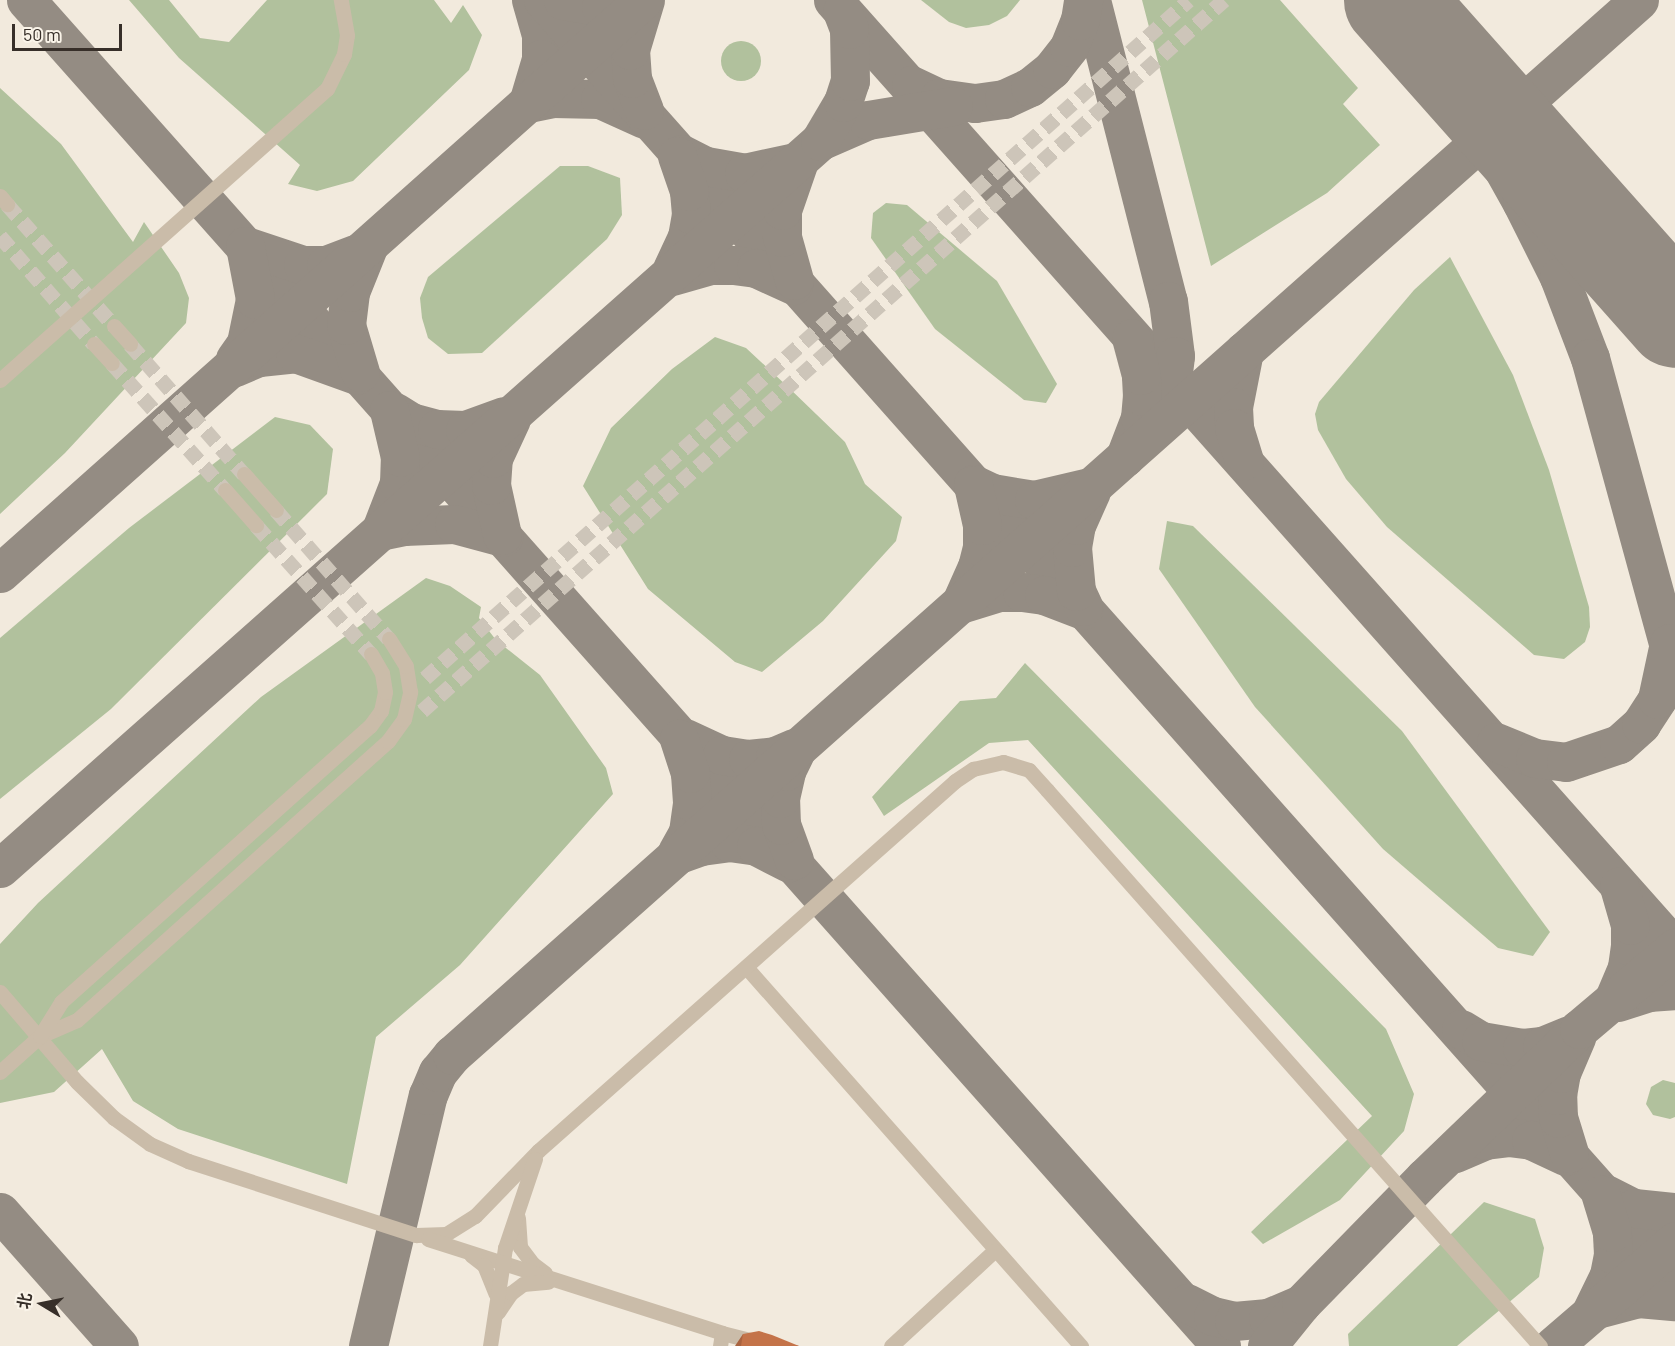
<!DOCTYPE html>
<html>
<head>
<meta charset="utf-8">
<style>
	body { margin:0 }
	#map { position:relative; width:1675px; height:1346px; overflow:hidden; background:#f2eadd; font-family:Barlow,"Noto Sans SC",sans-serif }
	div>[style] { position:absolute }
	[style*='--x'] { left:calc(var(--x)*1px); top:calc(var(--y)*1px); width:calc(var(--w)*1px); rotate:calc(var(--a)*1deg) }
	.green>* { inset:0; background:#b1c19d }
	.round { border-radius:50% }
	.taxiway>* { height:39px; margin:-19.5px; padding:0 19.5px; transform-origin:19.5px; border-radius:19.5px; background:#948c83 }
	.runway>* { height:99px; margin:-49.5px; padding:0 49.5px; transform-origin:49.5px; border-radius:49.5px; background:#948c83 }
	.minor-tunnel>* { height:15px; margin-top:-7.5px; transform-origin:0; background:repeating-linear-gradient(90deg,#cdc5b9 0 15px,transparent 0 23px) }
	.minor>* { height:15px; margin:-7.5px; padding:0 7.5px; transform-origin:7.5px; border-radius:7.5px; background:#cabca9 }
	.wall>* { inset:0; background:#a9633f }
	.building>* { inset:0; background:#c47349 }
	span { translate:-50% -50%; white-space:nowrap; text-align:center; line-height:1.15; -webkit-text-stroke:6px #faf4e9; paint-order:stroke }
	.north { position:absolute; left:12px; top:1274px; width:60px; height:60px; -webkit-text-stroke:4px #faf4e9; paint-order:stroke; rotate:280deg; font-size:16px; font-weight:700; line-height:24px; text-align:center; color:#372f29 }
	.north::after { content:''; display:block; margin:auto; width:21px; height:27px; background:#372f29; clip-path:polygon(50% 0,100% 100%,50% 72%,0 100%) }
	.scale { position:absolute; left:12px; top:24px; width:110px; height:27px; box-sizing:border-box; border:3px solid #372f29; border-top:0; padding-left:8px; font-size:18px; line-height:21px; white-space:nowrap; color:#372f29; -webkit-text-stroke:4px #faf4e9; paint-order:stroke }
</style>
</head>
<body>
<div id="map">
	<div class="green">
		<div style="clip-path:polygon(129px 0,169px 0,200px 38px,229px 42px,267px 0,434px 0,451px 23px,463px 5px,482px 35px,469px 70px,353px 181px,317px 191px,288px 184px,300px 165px,179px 58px)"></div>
		<div style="clip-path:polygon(921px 0,1020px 0,1007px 16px,989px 25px,966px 28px,949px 22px)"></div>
		<div style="clip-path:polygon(1142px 0,1280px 0,1358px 88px,1343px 104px,1380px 145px,1327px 193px,1211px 266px)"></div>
		<div class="round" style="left:721px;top:41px;width:40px;height:40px"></div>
		<div style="clip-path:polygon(0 88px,61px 144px,133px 242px,144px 222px,179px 273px,189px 298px,186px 323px,65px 453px,0 514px)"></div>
		<div style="clip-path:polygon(560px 166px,588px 166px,620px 178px,622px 215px,607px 239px,482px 353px,448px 354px,428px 338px,422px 318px,420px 298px,428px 277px)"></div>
		<div style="clip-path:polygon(886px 203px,907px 205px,997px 281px,1057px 384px,1046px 403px,1024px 400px,935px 329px,871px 238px,873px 213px)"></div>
		<div style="clip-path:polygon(1450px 257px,1513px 375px,1549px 470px,1589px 607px,1590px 627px,1585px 642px,1564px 659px,1534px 655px,1387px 527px,1346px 479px,1318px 430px,1315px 414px,1319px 402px,1414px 290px)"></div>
		<div style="clip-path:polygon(715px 337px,746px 348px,787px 386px,845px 442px,865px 484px,902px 517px,896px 541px,823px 621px,762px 672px,735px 662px,648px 589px,583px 486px,611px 428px,672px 369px)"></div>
		<div style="clip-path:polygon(275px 417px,310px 425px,333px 449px,327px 494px,111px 709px,0 799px,0 638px,129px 528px)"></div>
		<div style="clip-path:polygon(1167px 521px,1193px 526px,1402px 731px,1550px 932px,1533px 956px,1498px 948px,1383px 849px,1255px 707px,1159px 569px)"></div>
		<div style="clip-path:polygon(426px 578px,450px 586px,481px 607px,479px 618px,496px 640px,540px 675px,606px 768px,613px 794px,460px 965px,376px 1037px,347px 1184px,178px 1129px,133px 1101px,102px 1049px,54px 1092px,0 1103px,0 944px,38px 903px,261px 697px)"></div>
		<div style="clip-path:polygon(1025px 663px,1386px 1029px,1414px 1094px,1404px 1131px,1340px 1200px,1263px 1244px,1251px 1232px,1372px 1116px,1028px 740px,989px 743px,884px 816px,872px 797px,960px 701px,996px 698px)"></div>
		<div style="clip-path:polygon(1663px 1080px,1675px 1083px,1675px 1117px,1670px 1119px,1653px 1115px,1646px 1104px,1651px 1087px)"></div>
		<div style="clip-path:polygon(1484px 1202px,1535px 1219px,1544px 1248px,1539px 1277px,1457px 1346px,1349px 1346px,1348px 1334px)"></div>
	</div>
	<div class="taxiway">
		<div style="--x:26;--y:0;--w:1800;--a:48.4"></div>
		<div style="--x:531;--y:0;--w:37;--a:74"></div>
		<div style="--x:541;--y:36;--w:23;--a:90"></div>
		<div style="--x:541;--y:59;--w:46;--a:106.5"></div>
		<div style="--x:528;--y:103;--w:25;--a:-11"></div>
		<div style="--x:553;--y:98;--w:47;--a:1.2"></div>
		<div style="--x:600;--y:99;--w:48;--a:24.4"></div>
		<div style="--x:543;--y:0;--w:1705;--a:48.4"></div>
		<div style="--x:563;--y:0;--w:39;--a:10"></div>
		<div style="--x:601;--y:7;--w:38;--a:-11"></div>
		<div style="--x:833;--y:0;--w:1268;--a:48.39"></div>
		<div style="--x:1091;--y:0;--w:311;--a:75.7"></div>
		<div style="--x:1168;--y:301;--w:55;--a:82.7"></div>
		<div style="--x:1175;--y:356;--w:39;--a:97"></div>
		<div style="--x:1436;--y:49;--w:176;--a:60.8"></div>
		<div style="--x:1522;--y:203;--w:83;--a:63.4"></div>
		<div style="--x:1559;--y:277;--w:87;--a:69.1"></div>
		<div style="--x:1590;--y:358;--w:321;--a:74.7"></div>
		<div style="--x:911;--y:85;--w:31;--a:25"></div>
		<div style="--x:939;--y:98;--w:36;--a:8"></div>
		<div style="--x:975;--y:103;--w:29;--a:-8"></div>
		<div style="--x:1004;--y:99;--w:29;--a:-25"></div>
		<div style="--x:1030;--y:87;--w:28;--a:-39"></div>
		<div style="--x:1052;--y:69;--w:28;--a:-52"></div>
		<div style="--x:1069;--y:47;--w:29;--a:-68"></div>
		<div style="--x:1080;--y:20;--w:20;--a:-81"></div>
		<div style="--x:644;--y:110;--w:34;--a:-111"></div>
		<div style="--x:632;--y:78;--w:28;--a:-94"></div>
		<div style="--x:630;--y:50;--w:52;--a:-73.3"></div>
		<div style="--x:820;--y:141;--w:52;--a:-23.6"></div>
		<div style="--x:868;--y:120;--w:86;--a:-9.4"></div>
		<div style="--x:682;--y:154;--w:27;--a:27"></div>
		<div style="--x:706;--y:166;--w:39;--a:10"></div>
		<div style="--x:744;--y:173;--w:52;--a:-12.2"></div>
		<div style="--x:246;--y:246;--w:60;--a:18.4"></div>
		<div style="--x:303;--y:265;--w:23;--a:0"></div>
		<div style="--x:326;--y:265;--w:31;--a:-21"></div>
		<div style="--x:672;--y:269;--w:35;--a:-65"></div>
		<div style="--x:687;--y:237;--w:23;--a:-80"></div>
		<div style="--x:691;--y:214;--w:23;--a:-95"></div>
		<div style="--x:689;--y:191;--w:37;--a:-109"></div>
		<div style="--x:672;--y:276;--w:40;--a:-16"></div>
		<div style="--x:710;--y:265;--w:23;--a:0"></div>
		<div style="--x:733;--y:265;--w:23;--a:7"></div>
		<div style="--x:756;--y:268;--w:41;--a:24.7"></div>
		<div style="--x:794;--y:280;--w:45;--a:-105.6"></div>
		<div style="--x:782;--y:237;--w:27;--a:-90"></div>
		<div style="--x:782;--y:210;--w:52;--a:-70.9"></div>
		<div style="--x:1244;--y:351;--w:57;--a:101.1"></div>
		<div style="--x:1233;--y:407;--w:21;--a:87"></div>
		<div style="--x:1234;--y:428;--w:34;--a:73"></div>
		<div style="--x:235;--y:359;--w:19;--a:-55"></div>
		<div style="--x:246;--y:343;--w:45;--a:-78.4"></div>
		<div style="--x:255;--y:299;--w:54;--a:-100.7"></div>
		<div style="--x:235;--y:367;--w:26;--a:-23"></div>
		<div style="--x:259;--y:357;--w:36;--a:-6"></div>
		<div style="--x:295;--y:353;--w:65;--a:19.8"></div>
		<div style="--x:360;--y:372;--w:49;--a:-106.6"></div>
		<div style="--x:346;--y:325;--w:33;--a:-83"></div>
		<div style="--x:350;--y:292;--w:48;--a:-68.2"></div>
		<div style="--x:395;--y:412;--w:19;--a:32"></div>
		<div style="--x:411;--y:422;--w:27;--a:15"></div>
		<div style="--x:437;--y:429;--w:28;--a:2"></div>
		<div style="--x:465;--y:430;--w:41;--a:-19.7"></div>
		<div style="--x:1125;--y:457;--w:42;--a:-69"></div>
		<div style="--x:1140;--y:418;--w:22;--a:-85"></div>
		<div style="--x:1142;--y:396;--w:21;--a:-93"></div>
		<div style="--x:1141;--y:375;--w:38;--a:-105"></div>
		<div style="--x:973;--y:484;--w:21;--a:25"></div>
		<div style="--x:992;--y:493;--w:43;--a:9.5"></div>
		<div style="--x:1034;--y:500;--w:57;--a:-13.3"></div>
		<div style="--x:382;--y:527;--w:47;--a:-68.9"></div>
		<div style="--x:399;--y:483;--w:26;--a:-88"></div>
		<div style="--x:400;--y:457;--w:48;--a:-103.2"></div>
		<div style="--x:380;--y:531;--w:25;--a:-12"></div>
		<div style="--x:404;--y:526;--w:50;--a:-2.3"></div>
		<div style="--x:454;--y:524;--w:51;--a:14.9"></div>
		<div style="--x:502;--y:535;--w:51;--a:-102.4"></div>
		<div style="--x:491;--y:485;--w:27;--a:-86"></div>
		<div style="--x:493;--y:458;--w:43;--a:-65.2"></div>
		<div style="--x:0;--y:573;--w:861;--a:-41.71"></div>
		<div style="--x:963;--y:598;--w:34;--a:-66"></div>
		<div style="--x:977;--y:567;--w:21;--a:-76"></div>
		<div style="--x:982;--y:547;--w:22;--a:-90"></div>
		<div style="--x:982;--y:525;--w:41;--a:-102.7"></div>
		<div style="--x:963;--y:603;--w:39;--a:-17"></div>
		<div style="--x:1000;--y:592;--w:22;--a:0"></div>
		<div style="--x:1022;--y:592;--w:22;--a:8"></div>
		<div style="--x:1044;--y:595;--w:42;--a:21"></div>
		<div style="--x:1083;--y:606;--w:17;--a:-115"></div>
		<div style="--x:1076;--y:591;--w:44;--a:-95.2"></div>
		<div style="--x:1072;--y:547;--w:22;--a:-80"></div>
		<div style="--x:1076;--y:525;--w:37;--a:-66"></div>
		<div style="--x:685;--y:738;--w:41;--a:24.7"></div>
		<div style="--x:722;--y:755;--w:26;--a:9"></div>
		<div style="--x:748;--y:759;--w:27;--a:-6"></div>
		<div style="--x:775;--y:756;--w:21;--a:-23"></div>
		<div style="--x:1496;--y:742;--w:42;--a:22.3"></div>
		<div style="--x:1535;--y:758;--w:31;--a:7"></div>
		<div style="--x:1566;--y:762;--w:56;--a:-18.8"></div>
		<div style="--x:1619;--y:744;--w:30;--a:-42"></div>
		<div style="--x:1641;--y:724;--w:30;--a:-57"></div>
		<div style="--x:1657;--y:699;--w:57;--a:-77.9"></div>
		<div style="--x:677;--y:852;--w:23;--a:-61"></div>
		<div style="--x:688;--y:832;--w:30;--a:-82"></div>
		<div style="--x:692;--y:802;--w:29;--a:-94"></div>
		<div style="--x:690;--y:773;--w:36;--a:-108"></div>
		<div style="--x:679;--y:854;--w:23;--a:-20"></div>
		<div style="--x:701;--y:846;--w:28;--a:-8"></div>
		<div style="--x:729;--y:842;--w:27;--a:8"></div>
		<div style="--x:756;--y:846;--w:36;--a:27"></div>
		<div style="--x:794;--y:860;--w:37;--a:-110"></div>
		<div style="--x:781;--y:825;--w:27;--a:-92"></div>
		<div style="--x:780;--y:798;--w:28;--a:-77"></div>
		<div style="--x:786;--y:771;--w:25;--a:-64"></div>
		<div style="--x:0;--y:868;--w:1096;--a:-41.56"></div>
		<div style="--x:820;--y:141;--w:45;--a:-59.5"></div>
		<div style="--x:843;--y:102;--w:22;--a:-72"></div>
		<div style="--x:850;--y:81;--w:52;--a:-91.1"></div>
		<div style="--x:849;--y:29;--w:19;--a:-111"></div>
		<div style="--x:1618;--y:1002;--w:32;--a:-18"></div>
		<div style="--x:1648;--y:992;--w:27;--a:-4"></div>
		<div style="--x:1612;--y:1003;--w:39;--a:-67"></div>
		<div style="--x:1627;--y:967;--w:21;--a:-82"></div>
		<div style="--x:1630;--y:946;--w:21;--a:-90"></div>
		<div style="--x:1630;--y:925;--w:40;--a:-106"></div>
		<div style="--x:1461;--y:1029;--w:23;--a:31"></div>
		<div style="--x:1481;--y:1041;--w:42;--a:9.7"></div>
		<div style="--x:1522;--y:1048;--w:20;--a:-6"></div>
		<div style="--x:1542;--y:1046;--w:29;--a:-22"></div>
		<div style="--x:1455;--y:1153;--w:33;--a:-23"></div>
		<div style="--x:1485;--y:1140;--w:23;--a:-7"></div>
		<div style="--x:1508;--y:1137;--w:23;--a:7"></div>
		<div style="--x:1531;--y:1140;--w:38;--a:25"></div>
		<div style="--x:1569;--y:1153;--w:37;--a:-107"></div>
		<div style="--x:1558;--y:1118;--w:23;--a:-92"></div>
		<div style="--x:1557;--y:1095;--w:22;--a:-80"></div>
		<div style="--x:1561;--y:1073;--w:39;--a:-67"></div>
		<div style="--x:1606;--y:1194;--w:31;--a:27"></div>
		<div style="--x:1634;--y:1208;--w:41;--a:5.6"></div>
		<div style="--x:0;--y:1212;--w:179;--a:48.4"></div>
		<div style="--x:1187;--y:1303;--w:29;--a:27"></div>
		<div style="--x:1213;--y:1316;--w:22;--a:13"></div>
		<div style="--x:1234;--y:1321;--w:34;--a:-5"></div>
		<div style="--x:1268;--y:1318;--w:36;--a:-23"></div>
		<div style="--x:1601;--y:1308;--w:38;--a:-15"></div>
		<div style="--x:1638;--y:1298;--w:37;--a:5"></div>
		<div style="--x:1592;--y:1310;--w:39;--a:-64"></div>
		<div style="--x:1609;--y:1275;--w:21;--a:-79"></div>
		<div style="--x:1613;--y:1254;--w:22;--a:-93"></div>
		<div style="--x:1612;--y:1232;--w:39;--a:-107"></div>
		<div style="--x:368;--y:1346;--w:258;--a:-76.6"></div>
		<div style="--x:428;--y:1095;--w:25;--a:-67"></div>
		<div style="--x:438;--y:1072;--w:22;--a:-51"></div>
		<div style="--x:452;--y:1055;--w:1588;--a:-41.63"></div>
		<div style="--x:1267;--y:1346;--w:54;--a:-51"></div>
		<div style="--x:1301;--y:1304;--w:176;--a:-45.7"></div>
		<div style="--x:1424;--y:1178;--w:215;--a:-43.9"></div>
		<div style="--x:1579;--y:1029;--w:126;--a:-40.2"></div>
		<div style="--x:1553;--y:1346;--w:161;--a:-40.7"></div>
	</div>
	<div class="runway">
		<div style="--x:1393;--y:0;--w:425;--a:48.4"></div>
	</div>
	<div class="minor-tunnel">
		<div style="--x:7;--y:204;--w:162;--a:48.7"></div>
		<div style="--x:0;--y:236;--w:143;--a:49"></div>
		<div style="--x:130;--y:344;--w:173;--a:48.8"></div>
		<div style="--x:112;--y:363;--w:170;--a:48.3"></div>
		<div style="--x:276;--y:510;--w:171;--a:48.8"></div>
		<div style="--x:256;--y:525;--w:173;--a:48.3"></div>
		<div style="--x:425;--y:678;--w:1021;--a:-41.59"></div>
		<div style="--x:422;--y:711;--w:1072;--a:-41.56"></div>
	</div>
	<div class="minor">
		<div style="--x:0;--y:196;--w:11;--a:49"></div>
		<div style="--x:114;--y:326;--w:24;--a:48"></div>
		<div style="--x:94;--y:344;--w:26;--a:47"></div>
		<div style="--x:0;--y:380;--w:438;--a:-41.7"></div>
		<div style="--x:327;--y:89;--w:39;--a:-64"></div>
		<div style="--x:344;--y:54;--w:19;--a:-81"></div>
		<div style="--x:347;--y:35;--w:36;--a:-100"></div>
		<div style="--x:244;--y:474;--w:48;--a:48.4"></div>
		<div style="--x:225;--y:490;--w:47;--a:48.5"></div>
		<div style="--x:746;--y:967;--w:506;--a:48.53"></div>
		<div style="--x:0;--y:992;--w:118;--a:49.5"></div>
		<div style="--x:77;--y:1082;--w:52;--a:44.2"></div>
		<div style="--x:114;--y:1118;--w:44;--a:35.8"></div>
		<div style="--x:150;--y:1144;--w:42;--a:24.1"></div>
		<div style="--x:188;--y:1161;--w:240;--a:18"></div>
		<div style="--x:416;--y:1235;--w:30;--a:-2"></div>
		<div style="--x:446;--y:1234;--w:34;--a:-32"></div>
		<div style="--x:475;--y:1216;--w:91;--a:-45.9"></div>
		<div style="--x:538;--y:1151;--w:557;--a:-41.58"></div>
		<div style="--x:955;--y:781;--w:22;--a:-34"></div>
		<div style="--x:973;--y:769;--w:31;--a:-13"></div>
		<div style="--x:1003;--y:762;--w:27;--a:17"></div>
		<div style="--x:1029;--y:770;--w:27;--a:48"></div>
		<div style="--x:1047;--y:790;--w:743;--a:48.44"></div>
		<div style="--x:40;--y:1036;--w:40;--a:-23.4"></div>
		<div style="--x:77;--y:1020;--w:418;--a:-41.9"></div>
		<div style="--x:388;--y:741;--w:27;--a:-54"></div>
		<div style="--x:404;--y:719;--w:28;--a:-77"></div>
		<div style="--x:410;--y:692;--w:26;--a:-99"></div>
		<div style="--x:406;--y:666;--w:32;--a:-122"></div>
		<div style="--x:0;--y:1072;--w:54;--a:-42"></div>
		<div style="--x:40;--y:1036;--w:40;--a:-58"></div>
		<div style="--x:61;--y:1002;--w:414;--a:-41.8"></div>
		<div style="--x:370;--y:726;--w:19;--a:-54"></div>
		<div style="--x:381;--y:711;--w:19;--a:-78"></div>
		<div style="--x:385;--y:692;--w:19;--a:-99"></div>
		<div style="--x:382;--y:673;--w:22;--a:-120"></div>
		<div style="--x:518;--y:1218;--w:29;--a:86"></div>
		<div style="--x:520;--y:1247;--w:21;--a:53"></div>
		<div style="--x:533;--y:1264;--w:15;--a:37"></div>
		<div style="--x:428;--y:1239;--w:309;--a:17.7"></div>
		<div style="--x:471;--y:1255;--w:16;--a:38"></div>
		<div style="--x:484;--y:1265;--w:31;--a:68"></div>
		<div style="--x:498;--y:1312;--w:23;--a:-56"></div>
		<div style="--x:511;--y:1293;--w:15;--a:-37"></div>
		<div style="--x:523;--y:1284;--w:25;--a:-5"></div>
		<div style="--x:490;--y:1346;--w:99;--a:-81.3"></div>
		<div style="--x:505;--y:1248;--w:94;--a:-71.4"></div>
		<div style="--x:720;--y:1346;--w:13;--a:-81"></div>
		<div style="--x:722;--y:1333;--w:53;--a:14.3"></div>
		<div style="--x:891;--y:1346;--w:140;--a:-42.7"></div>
	</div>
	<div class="wall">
		<div style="clip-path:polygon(743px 1334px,799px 1346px,735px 1346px)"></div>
	</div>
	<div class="building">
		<div style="clip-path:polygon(759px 1331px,772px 1335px,799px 1346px,741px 1346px,743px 1334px)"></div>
	</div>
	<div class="north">北</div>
	<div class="scale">50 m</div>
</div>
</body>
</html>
